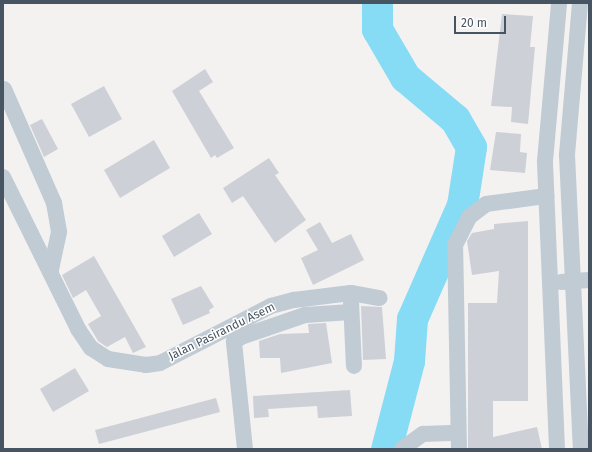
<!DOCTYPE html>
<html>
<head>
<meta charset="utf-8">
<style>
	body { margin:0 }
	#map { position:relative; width:592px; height:452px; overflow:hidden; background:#f4f1f1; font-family:"Fira Sans",sans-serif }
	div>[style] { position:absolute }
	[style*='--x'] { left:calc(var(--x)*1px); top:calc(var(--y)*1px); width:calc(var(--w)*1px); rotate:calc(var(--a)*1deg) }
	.river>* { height:31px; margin:-15.5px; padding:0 15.5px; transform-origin:15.5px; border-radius:15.5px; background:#86dbf5 }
	.building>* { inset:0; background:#cdd0d6 }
	.street>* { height:16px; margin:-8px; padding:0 8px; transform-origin:8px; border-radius:8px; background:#c1cbd4 }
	span { translate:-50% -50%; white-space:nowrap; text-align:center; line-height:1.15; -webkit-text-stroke:3px #fff; paint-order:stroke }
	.street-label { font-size:12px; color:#475461 }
	.frame { position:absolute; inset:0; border:4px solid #475461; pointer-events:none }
	.scale { position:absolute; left:454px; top:16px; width:52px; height:18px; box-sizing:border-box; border:2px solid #475461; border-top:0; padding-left:5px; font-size:12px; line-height:14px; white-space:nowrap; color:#475461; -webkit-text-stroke:3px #fff; paint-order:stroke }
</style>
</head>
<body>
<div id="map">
	<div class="river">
		<div style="--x:377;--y:3;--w:26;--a:90"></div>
		<div style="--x:377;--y:29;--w:56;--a:59.7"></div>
		<div style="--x:405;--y:77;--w:65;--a:40"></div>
		<div style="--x:455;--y:119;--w:32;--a:60"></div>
		<div style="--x:471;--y:147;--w:59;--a:98.8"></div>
		<div style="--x:462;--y:205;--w:124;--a:113.7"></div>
		<div style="--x:412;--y:319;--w:42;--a:94.1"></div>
		<div style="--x:409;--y:361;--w:91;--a:104.6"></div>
	</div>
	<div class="building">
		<div style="clip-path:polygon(502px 14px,533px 16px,530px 47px,535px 47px,528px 124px,511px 122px,512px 107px,491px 106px)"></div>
		<div style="clip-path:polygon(205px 69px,213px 82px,199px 91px,234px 148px,217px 158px,215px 155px,211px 158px,172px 91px)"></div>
		<div style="clip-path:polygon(104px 86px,122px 119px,89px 137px,71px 104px)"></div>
		<div style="clip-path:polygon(42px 119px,58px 149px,44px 157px,30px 125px)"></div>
		<div style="clip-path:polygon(496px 132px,521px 134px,520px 152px,527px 153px,525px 173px,490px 170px)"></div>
		<div style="clip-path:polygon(154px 140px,170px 168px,120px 198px,104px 170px)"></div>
		<div style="clip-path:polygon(269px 158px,279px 173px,275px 175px,306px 220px,275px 243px,243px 196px,232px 203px,223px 188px)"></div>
		<div style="clip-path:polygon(199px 213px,212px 234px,174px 257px,162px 236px)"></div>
		<div style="clip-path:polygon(528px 221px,528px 401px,493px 401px,493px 437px,537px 427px,542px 449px,468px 449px,468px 303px,497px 303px,499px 271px,472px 275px,467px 241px,472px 233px,494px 229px,494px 224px)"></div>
		<div style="clip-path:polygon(320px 222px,332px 243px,351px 234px,364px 260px,313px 285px,301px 258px,318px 250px,306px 230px)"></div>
		<div style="clip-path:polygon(94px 256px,146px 347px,133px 353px,125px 337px,107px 347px,98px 341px,88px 324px,101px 316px,86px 290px,73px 298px,62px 275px)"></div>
		<div style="clip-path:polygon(201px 286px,214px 307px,209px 310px,210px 313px,183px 325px,171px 299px)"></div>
		<div style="clip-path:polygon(361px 306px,382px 307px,386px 359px,363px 360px)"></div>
		<div style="clip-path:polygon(326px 323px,332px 363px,281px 373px,280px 358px,260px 358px,259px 341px,280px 334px,309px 333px,308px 324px)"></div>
		<div style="clip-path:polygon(75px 368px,89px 391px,53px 412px,40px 389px)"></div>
		<div style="clip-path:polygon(350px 390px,352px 416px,318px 418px,317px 406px,268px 409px,269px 417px,254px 418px,253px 396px)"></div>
		<div style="clip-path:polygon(216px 398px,220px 412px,99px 444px,95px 430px)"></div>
	</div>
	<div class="street">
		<div style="--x:580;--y:3;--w:153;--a:94.9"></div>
		<div style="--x:567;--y:155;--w:294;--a:87.3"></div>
		<div style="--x:4;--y:89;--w:124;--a:66.3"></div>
		<div style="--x:54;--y:203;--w:29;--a:80"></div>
		<div style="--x:59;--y:232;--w:40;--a:102"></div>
		<div style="--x:3;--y:177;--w:169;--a:63.7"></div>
		<div style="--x:78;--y:329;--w:23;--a:56"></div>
		<div style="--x:91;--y:348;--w:20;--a:33"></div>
		<div style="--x:108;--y:359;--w:38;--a:9"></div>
		<div style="--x:146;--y:365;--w:14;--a:-8"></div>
		<div style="--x:160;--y:363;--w:125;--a:-27.2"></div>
		<div style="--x:271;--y:306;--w:24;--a:-15"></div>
		<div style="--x:294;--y:300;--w:57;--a:-7"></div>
		<div style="--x:351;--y:293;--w:29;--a:10"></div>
		<div style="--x:561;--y:282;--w:28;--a:-4"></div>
		<div style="--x:351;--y:301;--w:65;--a:87.4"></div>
		<div style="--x:245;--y:449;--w:108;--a:-95.9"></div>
		<div style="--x:234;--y:342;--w:9;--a:-36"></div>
		<div style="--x:241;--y:337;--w:68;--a:-19"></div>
		<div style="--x:305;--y:315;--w:46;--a:-3.7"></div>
		<div style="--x:402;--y:449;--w:26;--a:-36"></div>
		<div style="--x:423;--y:434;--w:35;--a:-2"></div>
		<div style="--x:459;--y:449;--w:204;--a:-91.1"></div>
		<div style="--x:455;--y:245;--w:31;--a:-63"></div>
		<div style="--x:469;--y:217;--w:21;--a:-37"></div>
		<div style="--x:486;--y:204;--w:61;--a:-7.6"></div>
		<div style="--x:557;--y:449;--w:288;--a:-92.4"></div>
		<div style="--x:545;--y:161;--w:159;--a:-84.9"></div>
	</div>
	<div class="street-label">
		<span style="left:222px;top:332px;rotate:-26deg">Jalan Pasirandu Asem</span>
	</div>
	<div class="frame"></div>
	<div class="scale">20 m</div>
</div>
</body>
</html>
